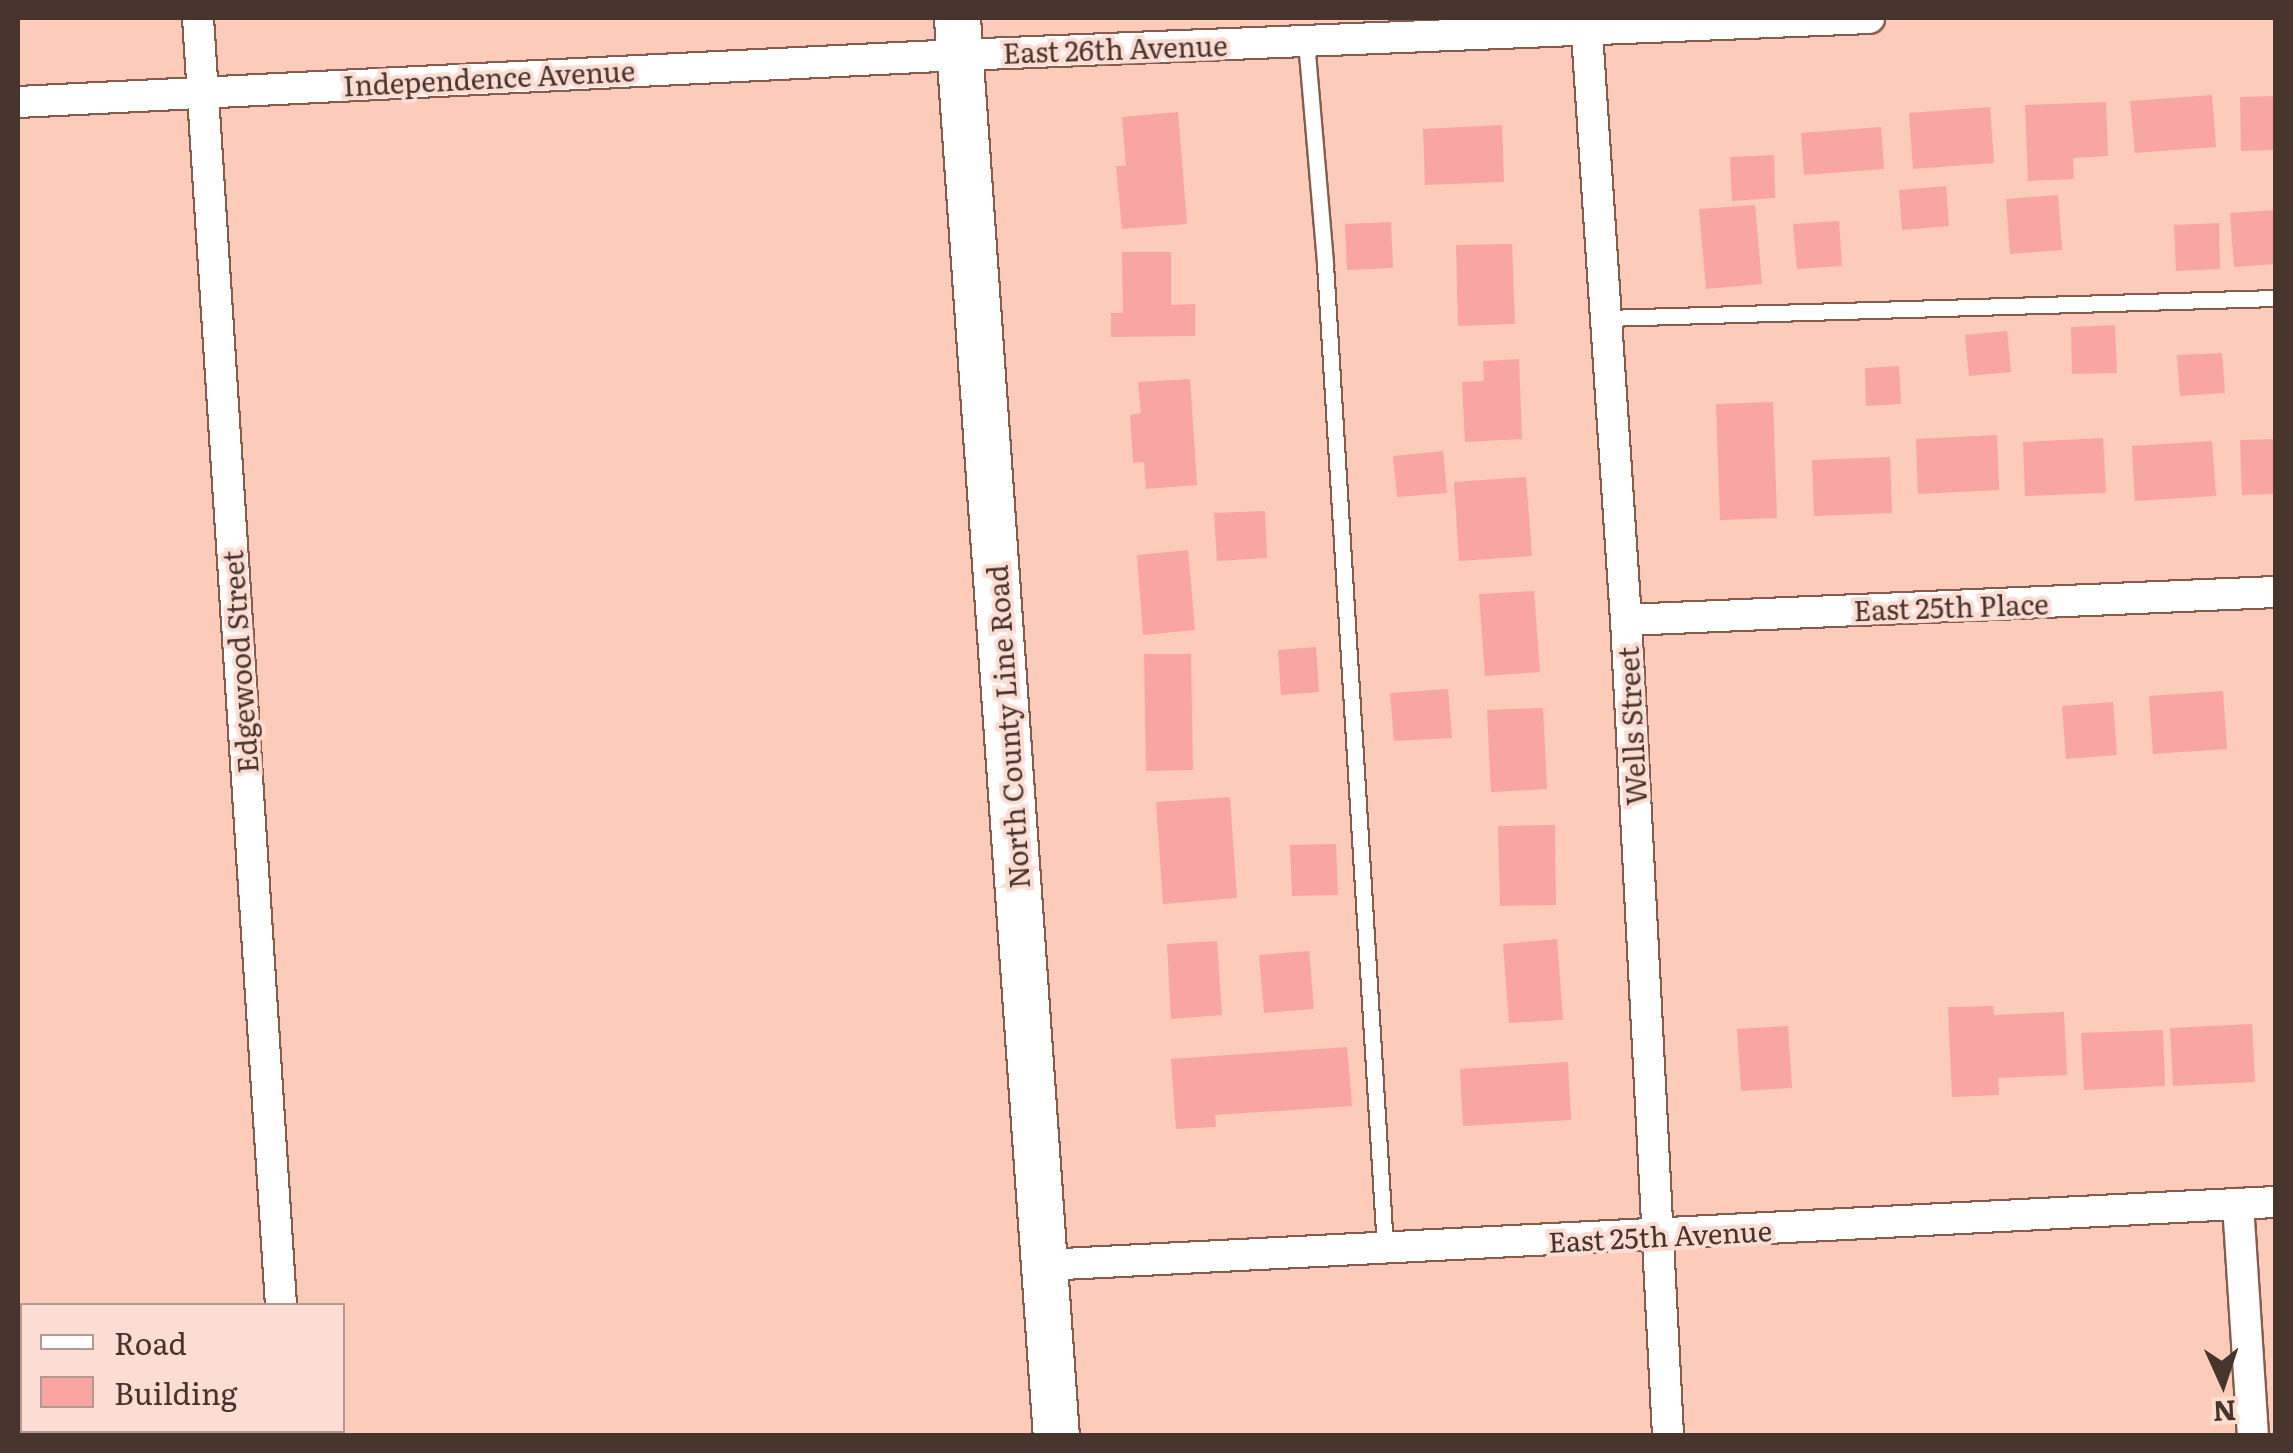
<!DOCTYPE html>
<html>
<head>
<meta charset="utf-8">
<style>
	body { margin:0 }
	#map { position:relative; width:2293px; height:1453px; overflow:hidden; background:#fdcbba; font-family:Literata,serif }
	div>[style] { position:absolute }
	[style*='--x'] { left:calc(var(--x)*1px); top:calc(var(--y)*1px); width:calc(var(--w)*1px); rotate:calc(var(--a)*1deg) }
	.building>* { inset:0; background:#f9a5a4 }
	.roads { filter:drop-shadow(2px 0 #875c4d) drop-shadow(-2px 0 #875c4d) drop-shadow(0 2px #875c4d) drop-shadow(0 -2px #875c4d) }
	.service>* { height:15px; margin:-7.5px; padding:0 7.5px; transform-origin:7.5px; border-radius:7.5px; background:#fff }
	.minor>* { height:30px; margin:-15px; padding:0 15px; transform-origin:15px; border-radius:15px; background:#fff }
	.secondary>* { height:45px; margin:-22.5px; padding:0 22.5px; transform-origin:22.5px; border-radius:22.5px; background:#fff }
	span { translate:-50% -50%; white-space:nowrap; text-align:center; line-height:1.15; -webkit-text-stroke:8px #fcddd3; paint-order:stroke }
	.street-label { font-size:28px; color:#47342d }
	.frame { position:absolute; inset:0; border:20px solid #47342d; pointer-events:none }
	.legend { position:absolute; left:20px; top:1303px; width:325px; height:130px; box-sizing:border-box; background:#fcddd3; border:2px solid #b49991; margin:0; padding:12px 18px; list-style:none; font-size:30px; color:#47342d }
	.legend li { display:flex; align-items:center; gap:20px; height:50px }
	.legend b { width:50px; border:2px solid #b49991 }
	.north { position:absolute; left:2173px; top:1333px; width:100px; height:100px; -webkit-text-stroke:8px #fcddd3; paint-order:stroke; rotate:177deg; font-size:28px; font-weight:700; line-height:40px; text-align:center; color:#47342d }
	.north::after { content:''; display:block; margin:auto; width:35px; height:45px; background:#47342d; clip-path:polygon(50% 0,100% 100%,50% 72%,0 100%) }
</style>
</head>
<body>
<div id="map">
	<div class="building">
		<div style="clip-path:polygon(2212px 95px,2216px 147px,2135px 153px,2130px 101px)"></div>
		<div style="clip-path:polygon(2276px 96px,2276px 150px,2241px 151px,2240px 97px)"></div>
		<div style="clip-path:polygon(2106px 102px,2108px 156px,2073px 158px,2074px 179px,2028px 181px,2025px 105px)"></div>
		<div style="clip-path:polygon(1990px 107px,1994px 163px,1913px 169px,1909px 113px)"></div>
		<div style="clip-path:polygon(1178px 112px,1187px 224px,1122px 229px,1116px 166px,1126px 166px,1122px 117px)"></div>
		<div style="clip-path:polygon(1502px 125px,1504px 182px,1425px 185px,1423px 129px)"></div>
		<div style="clip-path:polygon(1881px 127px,1884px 169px,1804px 175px,1801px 133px)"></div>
		<div style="clip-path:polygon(1774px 155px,1775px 198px,1732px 201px,1730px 157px)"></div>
		<div style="clip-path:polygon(1946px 186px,1949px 226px,1902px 230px,1899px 190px)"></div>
		<div style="clip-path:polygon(2058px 195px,2062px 250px,2010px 254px,2006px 199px)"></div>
		<div style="clip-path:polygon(1755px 205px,1762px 284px,1706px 289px,1699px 209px)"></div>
		<div style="clip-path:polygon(2276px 210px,2276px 264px,2234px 267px,2230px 213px)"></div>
		<div style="clip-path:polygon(1839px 221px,1842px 266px,1797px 269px,1793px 224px)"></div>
		<div style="clip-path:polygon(1391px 222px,1393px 268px,1347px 270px,1345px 224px)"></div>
		<div style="clip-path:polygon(2219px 223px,2220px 269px,2176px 271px,2174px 225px)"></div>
		<div style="clip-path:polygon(1512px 244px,1515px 324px,1458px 326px,1456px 245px)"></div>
		<div style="clip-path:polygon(1122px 252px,1171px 252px,1171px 305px,1195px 304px,1195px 336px,1111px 337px,1111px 313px,1123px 313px)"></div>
		<div style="clip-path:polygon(2115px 325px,2117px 373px,2072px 374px,2071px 327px)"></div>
		<div style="clip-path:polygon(2007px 331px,2011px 372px,1969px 376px,1965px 335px)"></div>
		<div style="clip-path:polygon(2222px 353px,2225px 393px,2180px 396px,2177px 355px)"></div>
		<div style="clip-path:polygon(1519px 359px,1522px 439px,1465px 442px,1462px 382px,1484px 381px,1483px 361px)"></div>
		<div style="clip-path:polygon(1899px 366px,1901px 404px,1866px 406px,1865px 368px)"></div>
		<div style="clip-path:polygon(1190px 379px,1197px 485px,1146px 489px,1144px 462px,1133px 463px,1130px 415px,1141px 413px,1138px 382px)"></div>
		<div style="clip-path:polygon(1773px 402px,1777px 518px,1720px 520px,1716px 404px)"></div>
		<div style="clip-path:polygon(1997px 435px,1999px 490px,1918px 494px,1916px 439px)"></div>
		<div style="clip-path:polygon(2103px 438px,2106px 493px,2025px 496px,2023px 442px)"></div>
		<div style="clip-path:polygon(2276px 439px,2276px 494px,2242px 495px,2240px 440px)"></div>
		<div style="clip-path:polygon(2212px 441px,2216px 496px,2135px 501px,2132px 446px)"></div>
		<div style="clip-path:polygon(1443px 451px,1447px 493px,1397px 497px,1393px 456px)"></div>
		<div style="clip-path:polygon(1890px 457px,1892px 513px,1814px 516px,1812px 460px)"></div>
		<div style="clip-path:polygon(1526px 477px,1532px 556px,1459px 561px,1454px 482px)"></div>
		<div style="clip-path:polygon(1265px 511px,1267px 558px,1217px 561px,1214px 513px)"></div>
		<div style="clip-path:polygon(1188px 550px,1195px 630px,1143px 635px,1137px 555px)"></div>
		<div style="clip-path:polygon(1534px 591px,1540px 672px,1485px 676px,1479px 594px)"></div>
		<div style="clip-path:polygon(1316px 647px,1319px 692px,1281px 695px,1278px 650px)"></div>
		<div style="clip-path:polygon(1144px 654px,1191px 654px,1193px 770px,1146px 771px)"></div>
		<div style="clip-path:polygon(1448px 689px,1452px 738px,1394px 741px,1390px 693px)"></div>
		<div style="clip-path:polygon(2223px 691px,2227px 749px,2153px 754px,2149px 696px)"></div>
		<div style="clip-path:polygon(2113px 702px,2117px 755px,2066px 759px,2062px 706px)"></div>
		<div style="clip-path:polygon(1543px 708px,1547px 789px,1491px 792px,1487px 710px)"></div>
		<div style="clip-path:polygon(1230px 797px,1237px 898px,1163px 904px,1156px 802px)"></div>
		<div style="clip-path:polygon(1555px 825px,1556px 905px,1500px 906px,1498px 826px)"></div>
		<div style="clip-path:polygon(1336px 844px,1338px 895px,1292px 896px,1290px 845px)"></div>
		<div style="clip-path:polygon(1557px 939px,1563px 1020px,1509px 1023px,1503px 944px)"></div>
		<div style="clip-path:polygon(1217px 941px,1222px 1015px,1171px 1019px,1167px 944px)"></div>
		<div style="clip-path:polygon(1309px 951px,1314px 1009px,1264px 1013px,1259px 955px)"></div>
		<div style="clip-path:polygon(1993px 1006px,1994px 1015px,2064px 1012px,2067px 1075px,1998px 1078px,1999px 1095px,1952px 1097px,1948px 1007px)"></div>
		<div style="clip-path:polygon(2252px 1024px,2255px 1082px,2173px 1086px,2170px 1028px)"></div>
		<div style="clip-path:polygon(1788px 1026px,1792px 1088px,1741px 1091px,1737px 1029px)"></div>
		<div style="clip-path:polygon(2163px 1030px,2165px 1086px,2084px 1090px,2081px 1033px)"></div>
		<div style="clip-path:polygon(1347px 1047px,1352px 1106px,1215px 1115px,1216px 1127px,1176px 1129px,1171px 1059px)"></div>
		<div style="clip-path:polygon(1568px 1062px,1571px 1120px,1463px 1126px,1460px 1069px)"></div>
	</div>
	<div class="roads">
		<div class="service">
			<div style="--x:1306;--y:41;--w:224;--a:85.1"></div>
			<div style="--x:1325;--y:264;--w:986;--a:86.51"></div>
			<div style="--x:1606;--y:318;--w:670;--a:-1.71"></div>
		</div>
		<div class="minor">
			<div style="--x:198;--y:18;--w:1291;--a:86.31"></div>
			<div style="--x:1586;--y:18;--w:603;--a:86.2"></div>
			<div style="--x:1626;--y:620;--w:817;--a:87.05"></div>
			<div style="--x:18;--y:102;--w:943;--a:-2.86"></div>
			<div style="--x:960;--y:55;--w:910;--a:-2.33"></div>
			<div style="--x:1626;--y:620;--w:651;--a:-2.47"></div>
			<div style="--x:2238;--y:1204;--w:232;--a:86.3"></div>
			<div style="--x:1044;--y:1265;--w:1234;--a:-2.93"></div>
			<div style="--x:289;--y:1430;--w:6;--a:81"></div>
		</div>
		<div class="secondary">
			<div style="--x:957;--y:18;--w:1421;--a:86.01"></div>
		</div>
	</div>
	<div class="street-label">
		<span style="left:1115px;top:48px;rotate:-2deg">East 26th Avenue</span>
		<span style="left:489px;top:77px;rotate:-3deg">Independence Avenue</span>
		<span style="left:1951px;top:606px;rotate:-2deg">East 25th Place</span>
		<span style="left:239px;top:662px;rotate:-94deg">Edgewood Street</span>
		<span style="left:1631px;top:726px;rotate:-93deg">Wells Street</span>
		<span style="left:1007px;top:727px;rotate:-94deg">North County Line Road</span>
		<span style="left:1660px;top:1235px;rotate:-3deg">East 25th Avenue</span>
	</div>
	<div class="frame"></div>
	<ul class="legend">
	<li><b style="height:12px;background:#fff"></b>Road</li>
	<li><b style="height:28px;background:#f9a5a4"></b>Building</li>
	</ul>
	<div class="north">N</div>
</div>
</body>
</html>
